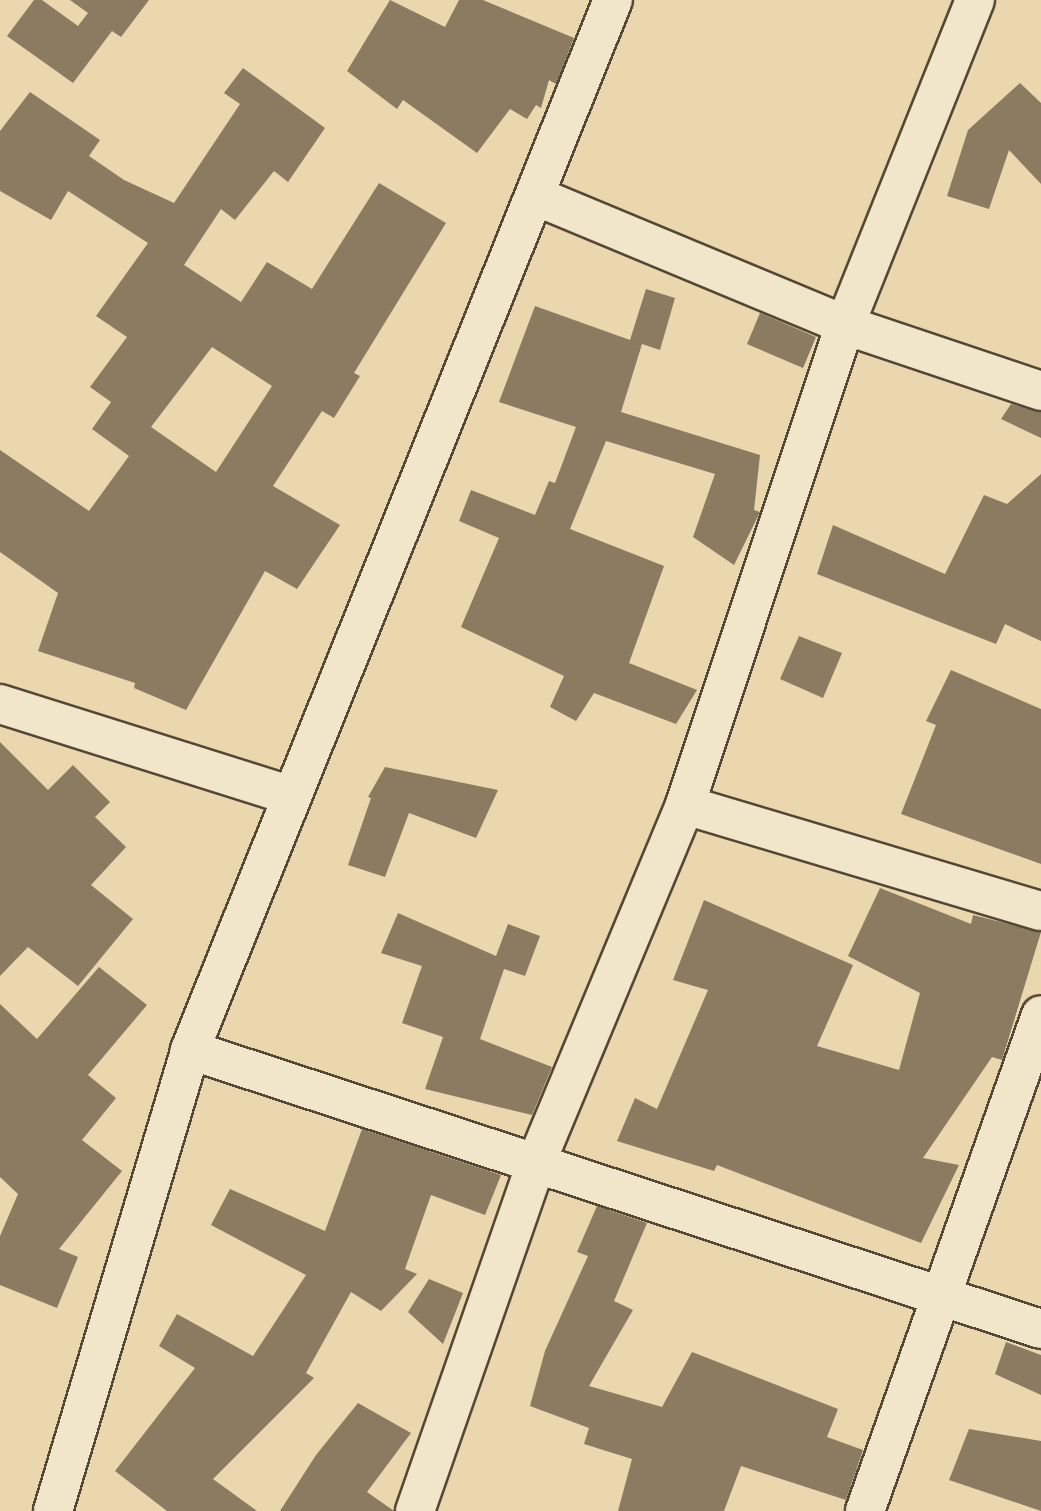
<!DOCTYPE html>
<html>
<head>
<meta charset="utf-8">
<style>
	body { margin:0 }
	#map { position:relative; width:1041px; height:1511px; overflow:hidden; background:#ead7ad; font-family:"IM FELL Great Primer",serif }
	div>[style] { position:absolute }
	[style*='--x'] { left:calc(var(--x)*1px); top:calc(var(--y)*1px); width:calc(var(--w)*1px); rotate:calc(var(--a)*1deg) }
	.building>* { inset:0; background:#8a7b61 }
	.roads { filter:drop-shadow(2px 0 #554736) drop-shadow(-2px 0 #554736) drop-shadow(0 2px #554736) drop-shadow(0 -2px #554736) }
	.minor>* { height:38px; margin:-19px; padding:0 19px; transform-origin:19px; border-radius:19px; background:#f1e5ca }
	span { translate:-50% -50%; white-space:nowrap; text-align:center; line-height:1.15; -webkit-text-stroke:7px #f1e5ca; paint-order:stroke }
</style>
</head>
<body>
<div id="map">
	<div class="building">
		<div style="clip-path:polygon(34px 0,42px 0,78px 26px,88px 13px,70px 0,149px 0,121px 37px,112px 31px,73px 83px,7px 36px)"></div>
		<div style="clip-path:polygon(390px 0,445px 27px,459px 0,483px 0,574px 38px,556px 84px,549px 80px,541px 108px,536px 105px,527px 119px,510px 109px,477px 153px,403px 100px,397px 109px,347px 71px)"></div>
		<div style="clip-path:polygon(evenodd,243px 68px,325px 128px,288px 182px,274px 171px,235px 220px,221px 209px,184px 265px,241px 302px,267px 262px,312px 289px,379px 183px,446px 223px,354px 373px,360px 376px,334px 418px,322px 411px,273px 486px,340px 525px,297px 589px,265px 571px,186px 710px,134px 688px,135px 683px,38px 651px,58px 593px,0 552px,0 450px,89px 511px,129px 456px,92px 429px,111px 402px,90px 387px,127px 337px,96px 316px,148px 243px,68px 191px,51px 220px,0 191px,0 131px,30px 92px,100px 140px,89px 156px,124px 180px,174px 203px,240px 104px,224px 93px,243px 68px,212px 347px,272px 386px,216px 472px,151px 427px,212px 347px)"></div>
		<div style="clip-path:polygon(1020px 83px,1041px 103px,1041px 184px,1009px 150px,989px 209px,947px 196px,968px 130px)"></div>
		<div style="clip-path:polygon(646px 289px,675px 298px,660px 350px,642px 344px,621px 412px,760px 455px,754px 510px,760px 512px,734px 565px,693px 537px,715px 474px,606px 441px,570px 529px,664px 566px,629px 663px,697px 690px,676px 724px,594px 693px,576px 721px,550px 707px,564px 676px,461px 627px,499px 538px,459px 521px,471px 490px,535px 515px,549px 481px,555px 483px,576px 427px,499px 402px,535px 306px,630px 340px)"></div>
		<div style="clip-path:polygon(760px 313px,816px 337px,803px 368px,747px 344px)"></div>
		<div style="clip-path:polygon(1011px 404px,1041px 412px,1041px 438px,1001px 419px)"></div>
		<div style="clip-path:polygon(1041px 474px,1041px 641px,1005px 624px,996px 644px,817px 574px,833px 525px,945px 574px,984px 495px,1007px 504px)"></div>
		<div style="clip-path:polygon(799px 636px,842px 653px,823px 698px,780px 679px)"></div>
		<div style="clip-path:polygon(951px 670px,1041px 709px,1041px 864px,901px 814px,936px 725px,926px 721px)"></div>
		<div style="clip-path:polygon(0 742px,48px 790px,73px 765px,110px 802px,95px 817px,126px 847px,91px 885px,133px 919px,78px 986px,28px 947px,0 976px)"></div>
		<div style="clip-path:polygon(385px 767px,498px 790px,476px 838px,409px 813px,385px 877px,348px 865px,371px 798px,368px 797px)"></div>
		<div style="clip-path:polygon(880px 888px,971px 924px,973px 915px,1041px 932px,1002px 1060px,992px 1057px,923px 1158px,959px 1165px,921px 1243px,717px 1165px,714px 1171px,617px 1141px,635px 1098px,657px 1109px,708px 990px,673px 980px,704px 900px,853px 965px,817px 1046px,899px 1070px,920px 993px,848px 956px)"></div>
		<div style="clip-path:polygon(398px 913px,496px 956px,508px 924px,540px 936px,525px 976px,504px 969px,480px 1039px,552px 1067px,532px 1115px,425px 1089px,443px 1037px,402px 1023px,422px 966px,381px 953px)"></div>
		<div style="clip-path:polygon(99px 967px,147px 1005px,88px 1075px,116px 1098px,82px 1140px,122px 1171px,59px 1249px,78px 1257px,57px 1308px,0 1285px,0 1236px,18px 1194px,0 1177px,0 1004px,37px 1039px)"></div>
		<div style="clip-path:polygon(362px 1129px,501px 1175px,485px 1215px,431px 1195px,405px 1269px,417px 1274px,381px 1311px,351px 1292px,306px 1373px,314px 1378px,213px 1479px,257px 1511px,167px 1511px,115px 1471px,195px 1368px,159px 1346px,177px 1314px,253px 1356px,306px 1275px,211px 1225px,230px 1189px,325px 1231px)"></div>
		<div style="clip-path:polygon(597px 1206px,647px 1223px,614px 1301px,633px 1310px,589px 1386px,662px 1407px,692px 1352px,838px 1409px,827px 1437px,863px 1450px,846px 1500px,741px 1466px,724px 1511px,618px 1511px,632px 1459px,584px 1444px,589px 1428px,530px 1406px,545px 1351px,588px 1256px,577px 1252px)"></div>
		<div style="clip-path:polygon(429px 1279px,463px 1293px,443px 1344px,408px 1312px)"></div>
		<div style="clip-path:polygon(1006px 1342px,1041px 1355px,1041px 1395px,995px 1374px)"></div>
		<div style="clip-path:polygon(358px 1403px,411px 1433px,367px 1492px,394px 1511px,280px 1511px,316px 1455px)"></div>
		<div style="clip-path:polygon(969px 1429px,1041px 1441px,1041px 1511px,949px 1480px)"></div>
	</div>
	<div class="roads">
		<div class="minor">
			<div style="--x:538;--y:197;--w:333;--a:22.6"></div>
			<div style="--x:845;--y:325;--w:207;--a:18.6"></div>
			<div style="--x:0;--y:704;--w:306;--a:17.5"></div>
			<div style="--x:685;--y:805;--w:371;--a:16.6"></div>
			<div style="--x:190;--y:1050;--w:896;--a:18.15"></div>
			<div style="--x:53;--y:1511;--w:481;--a:-73.4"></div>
			<div style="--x:190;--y:1050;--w:1132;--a:-68.06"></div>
			<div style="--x:415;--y:1511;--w:368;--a:-70.8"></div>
			<div style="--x:536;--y:1163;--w:388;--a:-67.4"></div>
			<div style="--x:685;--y:805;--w:506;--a:-71.57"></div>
			<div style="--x:845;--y:325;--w:350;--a:-68.2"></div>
			<div style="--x:865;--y:1511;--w:526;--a:-70.46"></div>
		</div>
	</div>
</div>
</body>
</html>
